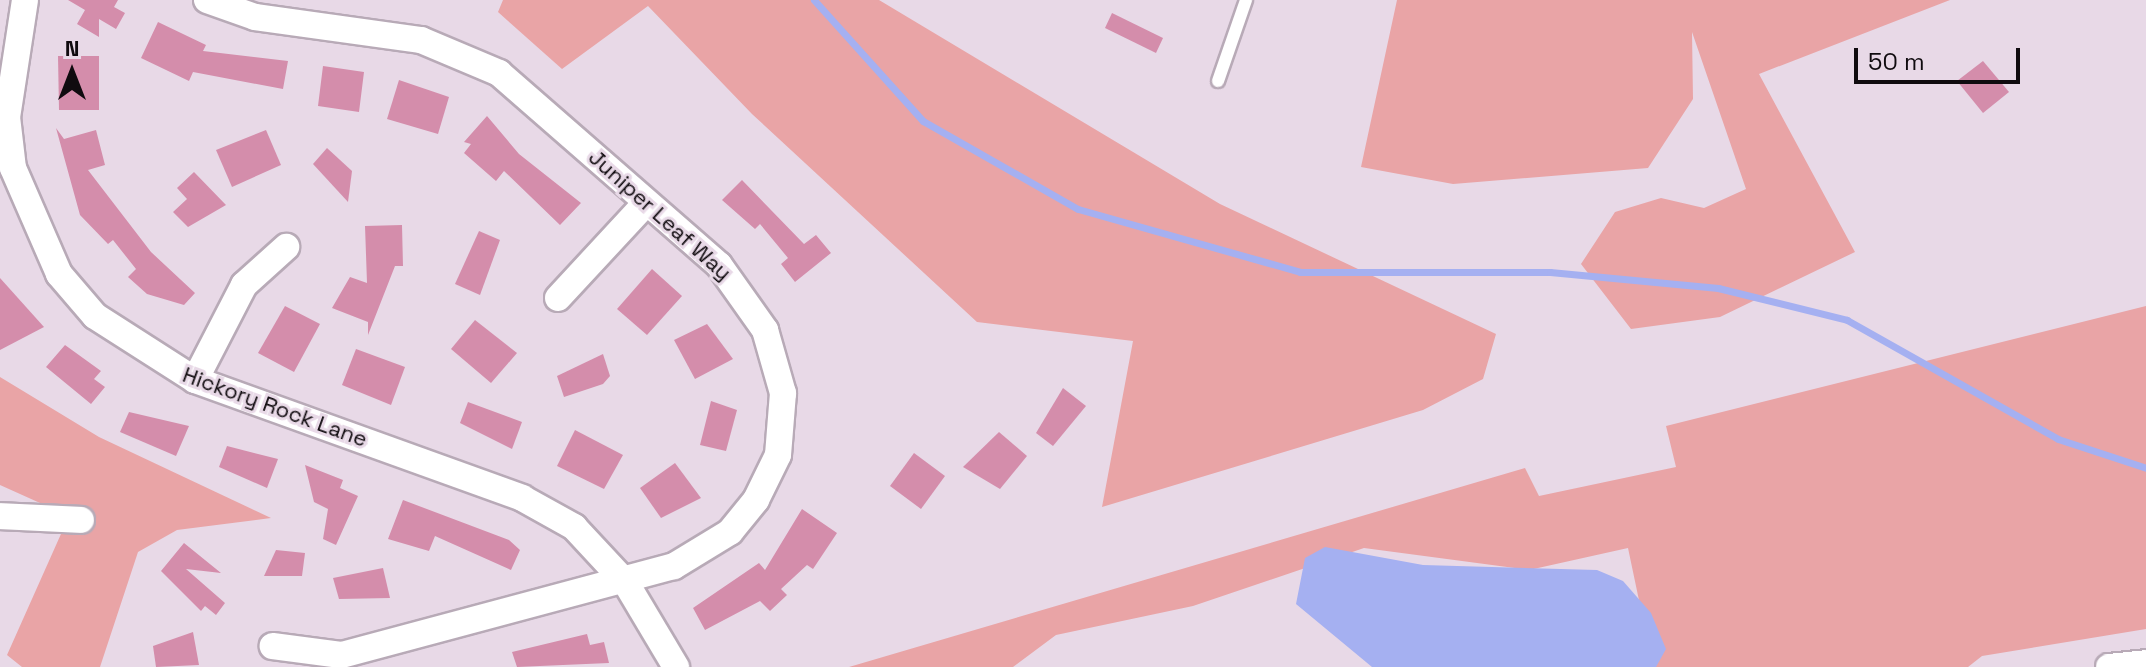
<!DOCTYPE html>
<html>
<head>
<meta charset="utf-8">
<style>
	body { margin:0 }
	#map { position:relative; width:2146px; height:667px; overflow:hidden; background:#e8d9e7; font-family:"Space Grotesk",sans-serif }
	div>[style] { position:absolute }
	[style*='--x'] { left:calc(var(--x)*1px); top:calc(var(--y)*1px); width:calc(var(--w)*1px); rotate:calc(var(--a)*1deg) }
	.green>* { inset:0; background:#e9a4a6 }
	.water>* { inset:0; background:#a5b0f1 }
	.stream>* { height:7px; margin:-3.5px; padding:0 3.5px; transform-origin:3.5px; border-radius:3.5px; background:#a5b0f1 }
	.building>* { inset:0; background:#d48dab }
	.roads { filter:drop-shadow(2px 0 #b8aab7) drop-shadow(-2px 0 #b8aab7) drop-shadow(0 2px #b8aab7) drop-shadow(0 -2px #b8aab7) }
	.lane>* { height:12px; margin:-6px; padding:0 6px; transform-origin:6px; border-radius:6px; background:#fff }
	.street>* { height:26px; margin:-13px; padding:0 13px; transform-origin:13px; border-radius:13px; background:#fff }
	span { translate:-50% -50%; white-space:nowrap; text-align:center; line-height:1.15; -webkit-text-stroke:6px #e8d9e7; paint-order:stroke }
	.street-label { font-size:22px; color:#100b0f }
	.north { position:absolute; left:32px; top:32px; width:80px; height:80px; -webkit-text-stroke:6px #e8d9e7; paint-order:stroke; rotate:0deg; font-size:22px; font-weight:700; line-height:32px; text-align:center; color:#100b0f }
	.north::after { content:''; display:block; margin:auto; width:28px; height:36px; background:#100b0f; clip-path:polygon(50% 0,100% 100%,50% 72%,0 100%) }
	.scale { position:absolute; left:1854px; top:48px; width:166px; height:36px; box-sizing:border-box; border:4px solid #100b0f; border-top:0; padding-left:10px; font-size:24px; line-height:28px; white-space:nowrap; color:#100b0f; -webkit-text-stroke:6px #e8d9e7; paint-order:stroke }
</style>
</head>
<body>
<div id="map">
	<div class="green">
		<div style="clip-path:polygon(503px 0,879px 0,1220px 204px,1496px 334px,1483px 379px,1423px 410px,1102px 507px,1133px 341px,977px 322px,752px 114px,648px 6px,562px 69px,498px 12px)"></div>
		<div style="clip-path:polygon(1397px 0,1950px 0,1759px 74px,1855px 252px,1720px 317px,1631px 329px,1581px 264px,1615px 212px,1661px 198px,1704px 208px,1746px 189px,1692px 32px,1693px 99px,1648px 168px,1453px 184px,1361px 167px)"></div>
		<div style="clip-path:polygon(2146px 306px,2146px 629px,1982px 656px,1968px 667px,1653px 667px,1628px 548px,1529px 570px,1364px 548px,1193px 606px,1056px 635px,1013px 667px,849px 667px,1525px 468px,1539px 496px,1676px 467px,1666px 426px)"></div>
		<div style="clip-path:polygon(0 377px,99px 437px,271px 518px,177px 530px,138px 552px,100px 667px,22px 667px,7px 655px,69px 516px,0 485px)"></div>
	</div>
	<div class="water">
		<div style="clip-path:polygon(1325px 547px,1423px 565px,1597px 570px,1623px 581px,1651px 613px,1666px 649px,1656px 667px,1372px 667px,1296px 604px,1305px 558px)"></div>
	</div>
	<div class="stream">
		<div style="--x:814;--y:0;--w:163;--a:48"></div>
		<div style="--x:923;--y:121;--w:178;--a:29.6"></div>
		<div style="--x:1078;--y:209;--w:231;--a:15.8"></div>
		<div style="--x:1300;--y:272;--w:250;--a:0"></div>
		<div style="--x:1550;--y:272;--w:169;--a:5.4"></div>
		<div style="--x:1718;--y:288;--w:133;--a:13.9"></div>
		<div style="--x:1847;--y:320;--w:242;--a:29.4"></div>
		<div style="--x:2058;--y:439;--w:93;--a:18.2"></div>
	</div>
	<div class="building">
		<div style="clip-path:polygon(68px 0,118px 0,114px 7px,125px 13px,116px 29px,99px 19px,99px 37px,77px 24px,85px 10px)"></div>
		<div style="clip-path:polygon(1112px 13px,1163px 38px,1156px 53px,1105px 28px)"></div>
		<div style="clip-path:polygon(158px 22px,206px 45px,203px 51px,288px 61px,283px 89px,193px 72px,189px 81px,141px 58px)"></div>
		<div style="clip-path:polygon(58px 56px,99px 56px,99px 110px,59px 110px)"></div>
		<div style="clip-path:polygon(1983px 61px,2009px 92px,1983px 113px,1957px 81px)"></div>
		<div style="clip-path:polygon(323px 66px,364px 72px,359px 112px,318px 106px)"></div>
		<div style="clip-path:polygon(399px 80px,449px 97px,438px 134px,387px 119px)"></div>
		<div style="clip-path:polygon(487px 116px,519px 154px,581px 203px,560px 225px,504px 171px,496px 181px,464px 153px,471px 144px,464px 142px)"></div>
		<div style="clip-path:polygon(56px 128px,64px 139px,96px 130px,105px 165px,88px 170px,151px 252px,195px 293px,184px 305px,147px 294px,128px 277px,136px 269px,113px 240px,108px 244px,80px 215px)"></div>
		<div style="clip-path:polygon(266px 130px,281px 165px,232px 187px,216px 150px)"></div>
		<div style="clip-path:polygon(327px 148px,352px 171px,348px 202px,313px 164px)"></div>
		<div style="clip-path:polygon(194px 172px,226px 205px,188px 227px,173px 212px,187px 199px,177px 188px)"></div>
		<div style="clip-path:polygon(742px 180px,804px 244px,816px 235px,831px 253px,795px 282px,781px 264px,788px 258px,760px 224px,755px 229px,722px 200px)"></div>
		<div style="clip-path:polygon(402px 225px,403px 266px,395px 266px,368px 335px,368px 322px,332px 308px,350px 277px,367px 283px,365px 226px)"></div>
		<div style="clip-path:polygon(479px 231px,500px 240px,480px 295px,455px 284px)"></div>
		<div style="clip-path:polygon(652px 269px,682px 296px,647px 335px,617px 309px)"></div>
		<div style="clip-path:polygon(0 278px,44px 327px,0 350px)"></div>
		<div style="clip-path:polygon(285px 306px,320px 324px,294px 372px,258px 353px)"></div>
		<div style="clip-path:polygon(475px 320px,517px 353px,491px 383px,451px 349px)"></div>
		<div style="clip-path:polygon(707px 324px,733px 359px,695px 379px,674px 340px)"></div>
		<div style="clip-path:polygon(65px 345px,101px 371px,94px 379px,105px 387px,91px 404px,46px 367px)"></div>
		<div style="clip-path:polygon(356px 349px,405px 367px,391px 405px,342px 385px)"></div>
		<div style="clip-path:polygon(603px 354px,610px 376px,603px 384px,564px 397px,557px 376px)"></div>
		<div style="clip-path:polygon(1063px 388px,1086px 406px,1053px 446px,1036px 433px)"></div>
		<div style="clip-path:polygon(711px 401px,737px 410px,726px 451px,700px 445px)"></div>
		<div style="clip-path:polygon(468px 402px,522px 422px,512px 449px,460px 423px)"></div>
		<div style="clip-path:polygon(129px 412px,189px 426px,176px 456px,120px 432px)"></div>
		<div style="clip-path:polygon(575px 430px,623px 455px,604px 489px,557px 466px)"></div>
		<div style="clip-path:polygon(999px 432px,1027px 456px,1000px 489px,963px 467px)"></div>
		<div style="clip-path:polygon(227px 446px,278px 459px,267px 488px,219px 467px)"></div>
		<div style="clip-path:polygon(914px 453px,945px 476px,921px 509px,890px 486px)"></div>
		<div style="clip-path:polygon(675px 463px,701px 498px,661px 518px,640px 488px)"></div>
		<div style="clip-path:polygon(305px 465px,343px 480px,340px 488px,358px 496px,336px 545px,323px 539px,328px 509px,314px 502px)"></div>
		<div style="clip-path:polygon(403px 500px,509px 540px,520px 550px,511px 570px,435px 536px,429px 551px,388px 539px)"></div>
		<div style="clip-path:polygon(802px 509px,837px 533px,813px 569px,807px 565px,781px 589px,787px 595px,770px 611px,760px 601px,705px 630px,693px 608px,759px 563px,765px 570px)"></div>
		<div style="clip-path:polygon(184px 543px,221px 573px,186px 569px,225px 603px,216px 615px,205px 606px,201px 611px,161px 571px)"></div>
		<div style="clip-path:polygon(276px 550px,305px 553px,302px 576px,264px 576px)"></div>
		<div style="clip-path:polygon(383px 568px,390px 598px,339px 599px,333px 578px)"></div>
		<div style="clip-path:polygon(193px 632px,199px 665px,156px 667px,153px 646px)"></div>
		<div style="clip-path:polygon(587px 634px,590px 645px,604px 642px,609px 663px,517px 667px,512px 652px)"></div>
	</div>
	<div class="roads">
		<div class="lane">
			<div style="--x:1218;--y:81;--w:86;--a:-70.9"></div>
		</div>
		<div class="street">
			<div style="--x:25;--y:0;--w:118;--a:98.7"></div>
			<div style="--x:7;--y:117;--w:51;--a:83.3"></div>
			<div style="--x:13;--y:168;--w:116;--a:66.5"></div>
			<div style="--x:59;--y:274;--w:55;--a:49.4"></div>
			<div style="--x:95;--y:316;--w:119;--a:32.6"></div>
			<div style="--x:195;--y:380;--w:348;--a:19.8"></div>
			<div style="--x:522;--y:498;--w:60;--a:29.1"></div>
			<div style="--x:574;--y:527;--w:76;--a:47.1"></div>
			<div style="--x:626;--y:583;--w:98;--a:59.2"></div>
			<div style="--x:207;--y:0;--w:51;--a:19.5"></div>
			<div style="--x:255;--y:17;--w:168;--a:7.9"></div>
			<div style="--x:421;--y:40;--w:85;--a:22.9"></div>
			<div style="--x:499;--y:73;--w:292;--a:41.1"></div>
			<div style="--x:719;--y:265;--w:80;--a:54.7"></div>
			<div style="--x:765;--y:330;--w:66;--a:74.1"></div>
			<div style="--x:783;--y:393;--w:62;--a:94.6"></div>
			<div style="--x:778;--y:455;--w:50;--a:116.1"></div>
			<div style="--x:756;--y:500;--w:41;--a:129.1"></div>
			<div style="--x:730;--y:532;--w:66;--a:148.7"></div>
			<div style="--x:674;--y:566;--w:345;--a:165"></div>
			<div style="--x:341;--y:655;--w:69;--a:-172.5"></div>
			<div style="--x:558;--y:298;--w:129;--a:-47.2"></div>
			<div style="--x:195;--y:380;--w:107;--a:-62.7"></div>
			<div style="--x:244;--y:285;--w:57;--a:-42.1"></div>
			<div style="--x:0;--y:516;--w:81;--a:2.8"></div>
			<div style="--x:2109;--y:667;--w:37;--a:-6"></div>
		</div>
	</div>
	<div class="street-label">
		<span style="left:660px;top:215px;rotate:42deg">Juniper Leaf Way</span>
		<span style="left:275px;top:407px;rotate:20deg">Hickory Rock Lane</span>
	</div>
	<div class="north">N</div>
	<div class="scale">50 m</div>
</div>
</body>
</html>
